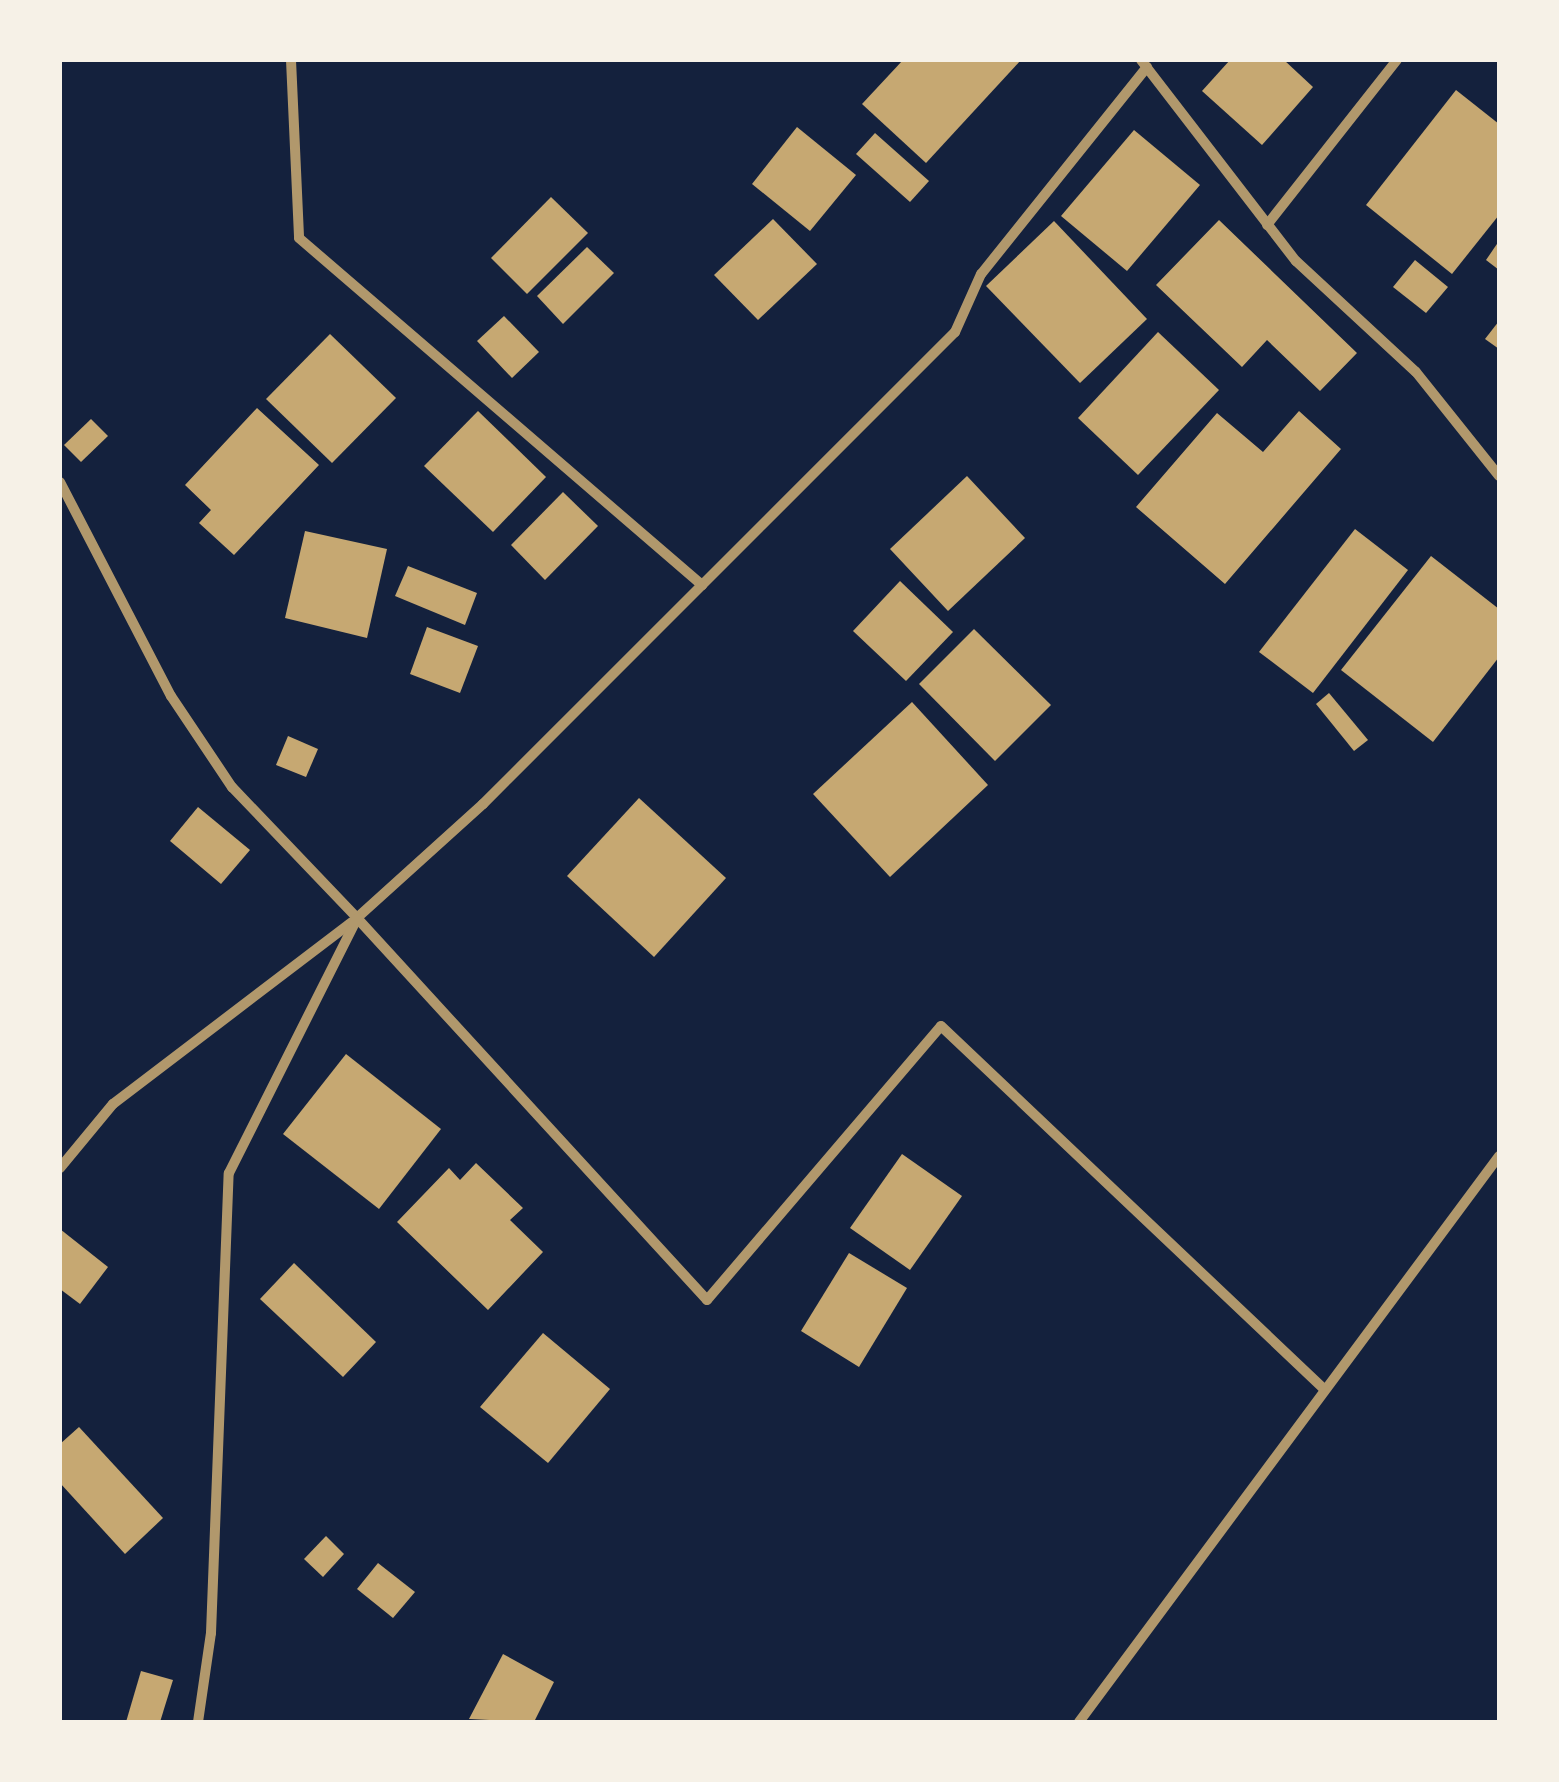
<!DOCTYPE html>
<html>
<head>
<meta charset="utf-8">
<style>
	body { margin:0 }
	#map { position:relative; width:1559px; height:1782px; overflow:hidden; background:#14213d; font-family:"Roboto Condensed",sans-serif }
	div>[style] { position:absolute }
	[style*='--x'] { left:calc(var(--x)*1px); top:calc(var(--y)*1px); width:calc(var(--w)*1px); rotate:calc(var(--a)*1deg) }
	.building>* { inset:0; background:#c6a872 }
	.minor>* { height:10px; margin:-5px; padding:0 5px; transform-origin:5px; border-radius:5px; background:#b1986c }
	span { translate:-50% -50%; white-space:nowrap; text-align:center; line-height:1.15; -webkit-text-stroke:10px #f6f1e7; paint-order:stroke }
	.frame { position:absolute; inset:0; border:62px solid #f6f1e7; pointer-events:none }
</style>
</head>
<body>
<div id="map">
	<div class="building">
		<div style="clip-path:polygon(903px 60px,1021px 60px,926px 163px,862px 104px)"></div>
		<div style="clip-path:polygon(1230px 60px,1284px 60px,1313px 87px,1262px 145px,1202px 91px)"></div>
		<div style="clip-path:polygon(1456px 90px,1499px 124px,1499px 215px,1452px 274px,1366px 205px)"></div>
		<div style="clip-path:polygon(797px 127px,856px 175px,810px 231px,752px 184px)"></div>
		<div style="clip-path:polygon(1134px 130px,1200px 185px,1127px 271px,1061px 216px)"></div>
		<div style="clip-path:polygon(875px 133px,929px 181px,910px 202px,856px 154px)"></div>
		<div style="clip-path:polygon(551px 197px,588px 233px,527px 294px,491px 258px)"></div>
		<div style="clip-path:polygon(773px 219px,817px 264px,758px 320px,714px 275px)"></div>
		<div style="clip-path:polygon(1219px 220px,1357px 353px,1320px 391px,1267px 340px,1242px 367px,1156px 285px)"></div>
		<div style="clip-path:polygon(1054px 221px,1147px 319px,1080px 383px,986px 286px)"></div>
		<div style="clip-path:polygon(1499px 241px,1499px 270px,1486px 260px)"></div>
		<div style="clip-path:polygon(587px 247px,614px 273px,563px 324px,537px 296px)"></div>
		<div style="clip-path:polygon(1415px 260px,1448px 287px,1426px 313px,1393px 287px)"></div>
		<div style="clip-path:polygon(504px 316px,539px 352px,512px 378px,477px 341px)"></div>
		<div style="clip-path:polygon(1499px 321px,1499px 349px,1485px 339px)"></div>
		<div style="clip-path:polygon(1158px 332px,1219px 390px,1138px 475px,1078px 418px)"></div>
		<div style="clip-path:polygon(330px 334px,396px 398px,332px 463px,266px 399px)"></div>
		<div style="clip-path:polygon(257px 408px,319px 465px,234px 555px,199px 523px,211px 510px,185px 485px)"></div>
		<div style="clip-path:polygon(478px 411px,546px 477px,493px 532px,424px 466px)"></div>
		<div style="clip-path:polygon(1299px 411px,1341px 449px,1225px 584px,1136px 507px,1217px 413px,1263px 452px)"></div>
		<div style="clip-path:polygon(91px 419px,108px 436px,81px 462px,64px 445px)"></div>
		<div style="clip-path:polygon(967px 476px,1025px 538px,948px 611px,890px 549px)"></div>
		<div style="clip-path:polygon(563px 492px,598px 526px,545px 580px,511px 545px)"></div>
		<div style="clip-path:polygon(1355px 529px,1408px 570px,1313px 693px,1259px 652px)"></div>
		<div style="clip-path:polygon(305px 531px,387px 549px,367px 638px,285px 618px)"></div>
		<div style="clip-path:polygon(1431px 556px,1499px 609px,1499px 657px,1433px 742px,1341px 670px)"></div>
		<div style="clip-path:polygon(408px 566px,477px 593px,465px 625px,395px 596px)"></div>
		<div style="clip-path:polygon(900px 581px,953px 632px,906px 681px,853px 631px)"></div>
		<div style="clip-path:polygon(427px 627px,478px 646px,460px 693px,410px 674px)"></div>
		<div style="clip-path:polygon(974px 629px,1051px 705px,995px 761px,919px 684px)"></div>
		<div style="clip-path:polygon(1329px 693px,1368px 740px,1354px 751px,1316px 704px)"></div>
		<div style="clip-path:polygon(912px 702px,988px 785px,890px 877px,813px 794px)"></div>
		<div style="clip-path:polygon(288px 736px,318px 749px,306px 777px,276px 765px)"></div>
		<div style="clip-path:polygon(639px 798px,726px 878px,654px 957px,567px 876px)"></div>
		<div style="clip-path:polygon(198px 807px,250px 850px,221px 884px,170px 841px)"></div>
		<div style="clip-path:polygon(346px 1054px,441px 1129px,379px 1209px,283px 1134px)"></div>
		<div style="clip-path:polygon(902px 1154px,962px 1196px,910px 1270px,850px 1228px)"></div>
		<div style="clip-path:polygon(476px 1163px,523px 1208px,510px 1220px,543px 1252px,488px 1310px,397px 1222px,449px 1168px,460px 1180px)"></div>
		<div style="clip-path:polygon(60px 1229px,108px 1267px,80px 1304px,60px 1289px)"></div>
		<div style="clip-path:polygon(849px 1253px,907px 1288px,859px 1367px,801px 1331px)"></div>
		<div style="clip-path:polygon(294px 1263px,376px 1342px,343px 1377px,260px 1299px)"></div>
		<div style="clip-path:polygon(543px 1333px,610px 1389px,548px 1463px,480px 1407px)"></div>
		<div style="clip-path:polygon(79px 1427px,163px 1518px,125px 1554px,60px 1483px,60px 1444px)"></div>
		<div style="clip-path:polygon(326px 1536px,344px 1554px,323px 1577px,304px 1559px)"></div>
		<div style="clip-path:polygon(378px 1563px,415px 1592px,393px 1618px,357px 1589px)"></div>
		<div style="clip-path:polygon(503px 1654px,554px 1682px,534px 1722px,469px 1719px)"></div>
		<div style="clip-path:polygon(141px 1671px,173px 1680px,160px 1722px,126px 1722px)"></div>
	</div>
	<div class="minor">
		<div style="--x:291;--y:60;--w:178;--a:87.4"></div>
		<div style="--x:299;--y:238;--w:532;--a:40.73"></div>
		<div style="--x:1141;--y:60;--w:254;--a:52.4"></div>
		<div style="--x:1296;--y:261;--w:163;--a:42.8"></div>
		<div style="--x:1416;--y:372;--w:133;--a:51.4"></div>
		<div style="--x:1147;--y:67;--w:265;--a:128.7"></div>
		<div style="--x:981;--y:274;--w:64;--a:114.1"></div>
		<div style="--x:955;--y:332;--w:668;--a:135"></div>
		<div style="--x:483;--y:804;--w:170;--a:137.9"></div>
		<div style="--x:357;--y:918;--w:518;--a:47.5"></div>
		<div style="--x:707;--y:1300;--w:360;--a:-49.5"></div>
		<div style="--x:941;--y:1026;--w:526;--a:43.46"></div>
		<div style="--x:1267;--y:225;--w:210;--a:-51.8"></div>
		<div style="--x:60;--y:482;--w:241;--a:62.6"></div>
		<div style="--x:171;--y:696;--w:110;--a:56.2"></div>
		<div style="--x:232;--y:787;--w:181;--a:46.3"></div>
		<div style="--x:60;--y:1168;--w:83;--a:-50.4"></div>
		<div style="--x:113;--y:1104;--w:300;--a:-37.3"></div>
		<div style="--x:198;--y:1722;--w:90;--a:-81.7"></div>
		<div style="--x:211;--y:1633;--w:460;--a:-87.8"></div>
		<div style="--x:229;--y:1173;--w:285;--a:-63.3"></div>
		<div style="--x:1079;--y:1722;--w:705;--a:-53.42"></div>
	</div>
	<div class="frame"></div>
</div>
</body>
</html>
